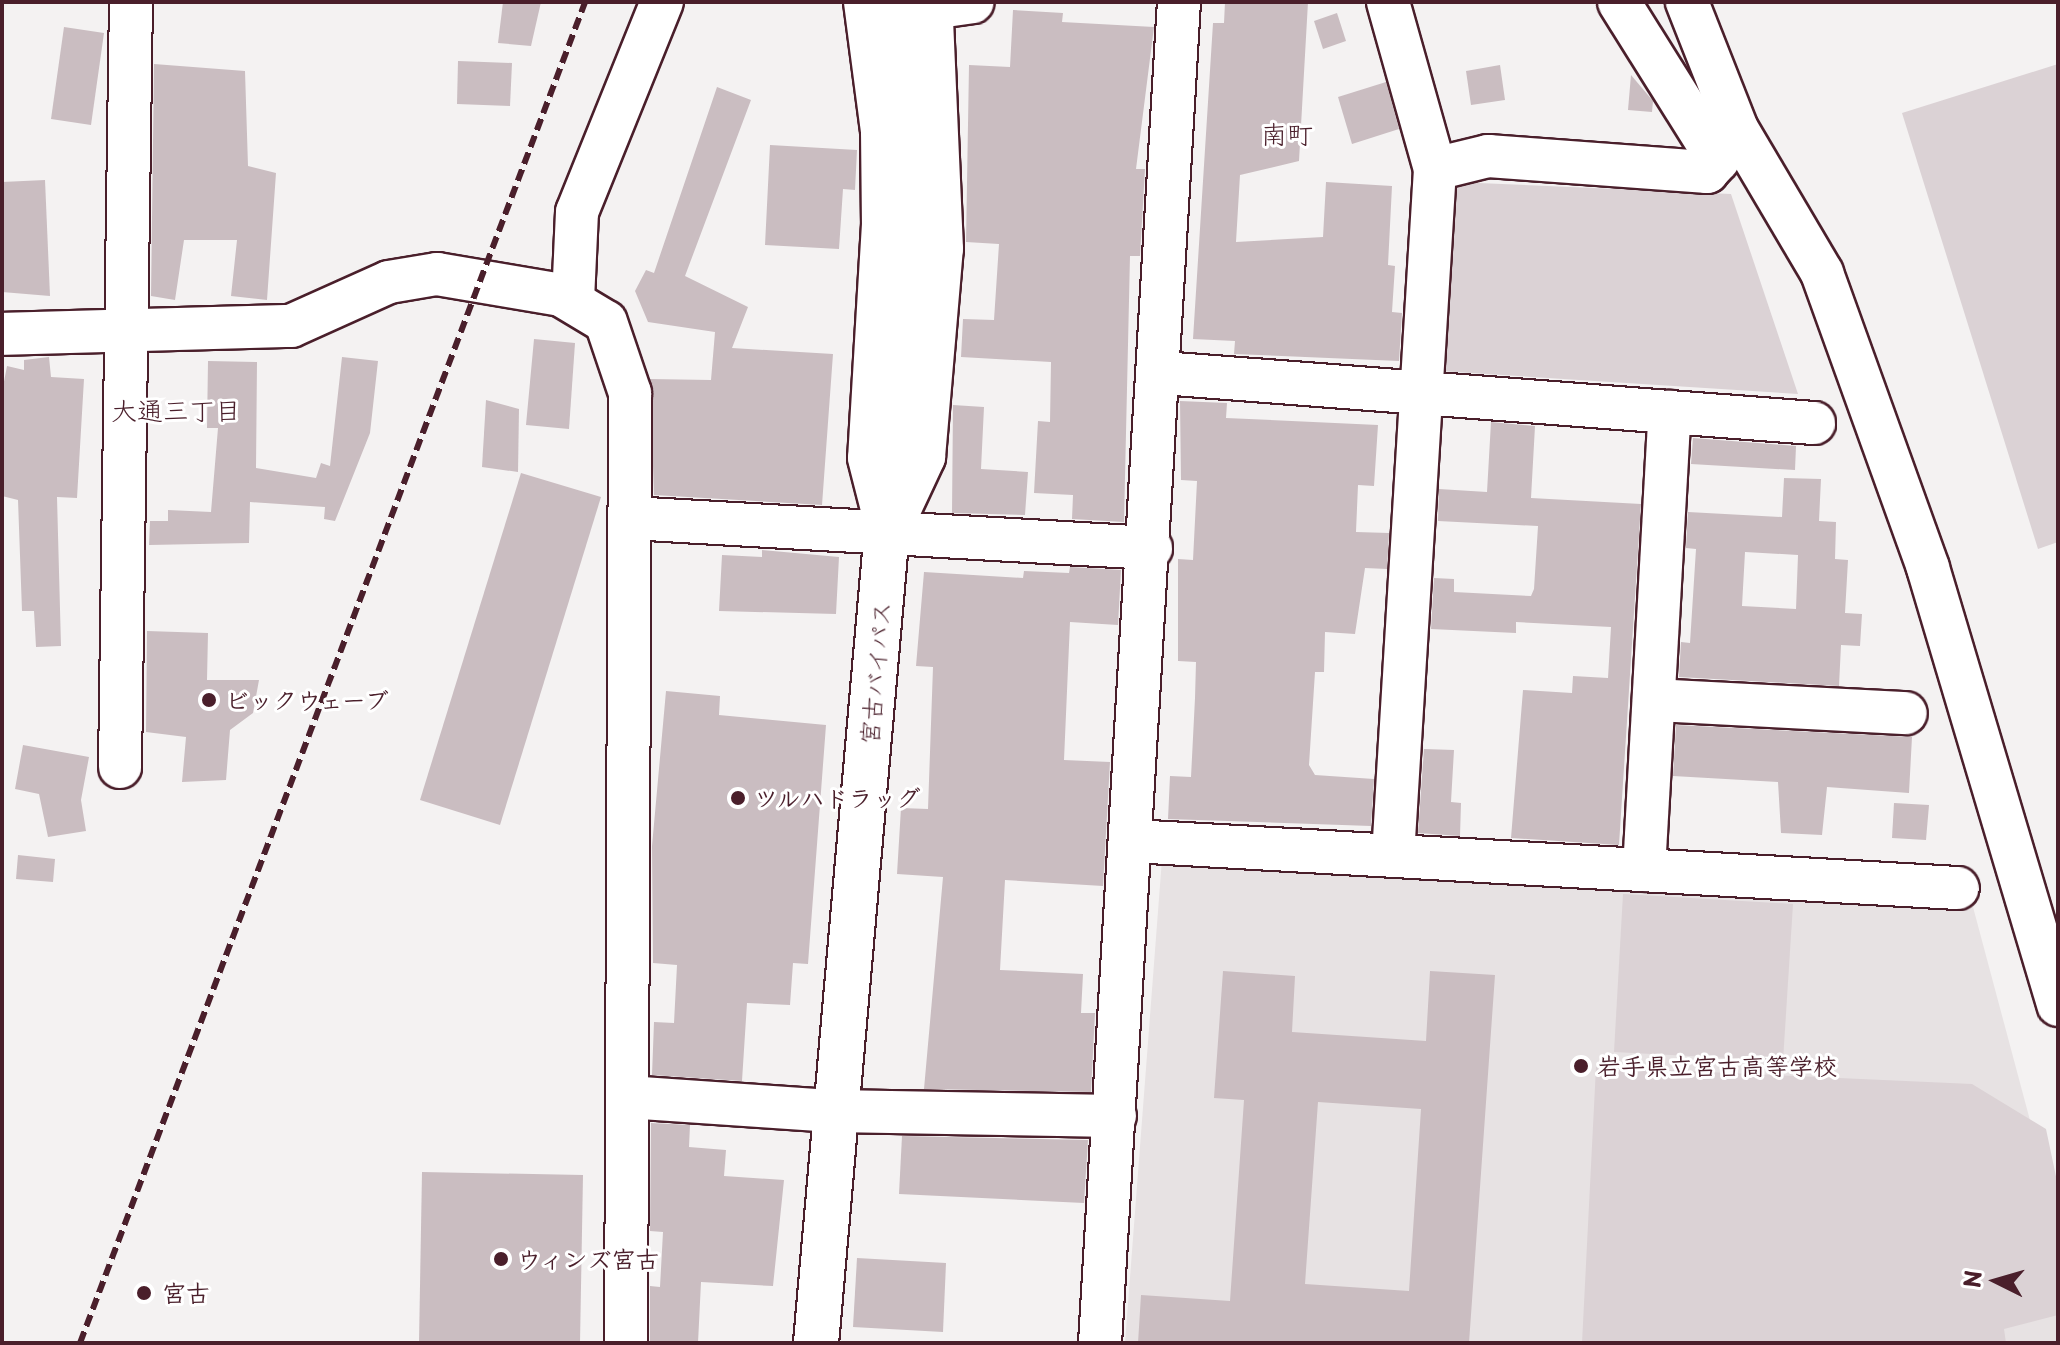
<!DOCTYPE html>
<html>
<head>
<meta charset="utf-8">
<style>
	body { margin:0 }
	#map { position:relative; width:2060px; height:1345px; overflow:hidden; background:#f4f2f2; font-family:"Playpen Sans","Klee One",sans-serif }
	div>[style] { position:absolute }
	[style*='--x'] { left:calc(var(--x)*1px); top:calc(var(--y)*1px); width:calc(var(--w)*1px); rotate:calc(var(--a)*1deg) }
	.built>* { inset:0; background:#e7e2e3 }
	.green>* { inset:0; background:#dbd2d5 }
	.building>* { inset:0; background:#cabdc1 }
	.roads { filter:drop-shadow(2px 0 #4a1f2b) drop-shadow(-2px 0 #4a1f2b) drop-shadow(0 2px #4a1f2b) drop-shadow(0 -2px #4a1f2b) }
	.minor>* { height:42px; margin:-21px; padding:0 21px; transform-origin:21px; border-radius:21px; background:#fff }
	.highway>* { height:44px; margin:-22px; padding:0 22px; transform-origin:22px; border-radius:22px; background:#fff }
	.rail>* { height:6px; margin-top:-3px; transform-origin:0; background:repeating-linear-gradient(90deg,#4a1f2b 0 12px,transparent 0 18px) }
	.dots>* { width:22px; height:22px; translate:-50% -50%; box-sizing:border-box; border:4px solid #fff; border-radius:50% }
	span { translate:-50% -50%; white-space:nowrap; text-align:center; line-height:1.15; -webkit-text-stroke:6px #fff; paint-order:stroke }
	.street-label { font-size:24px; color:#4a1f2b }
	.poi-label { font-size:24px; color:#4a1f2b; font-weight:700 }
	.left { translate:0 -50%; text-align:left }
	.neighbourhood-label { font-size:26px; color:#4a1f2b }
	.frame { position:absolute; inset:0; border:4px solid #4a1f2b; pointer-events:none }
	.north { position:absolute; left:1956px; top:1241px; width:80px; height:80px; -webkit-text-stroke:6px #fff; paint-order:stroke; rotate:275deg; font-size:22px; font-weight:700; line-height:32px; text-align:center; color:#4a1f2b }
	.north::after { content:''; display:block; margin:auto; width:28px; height:36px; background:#4a1f2b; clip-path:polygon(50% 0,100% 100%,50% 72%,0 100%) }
</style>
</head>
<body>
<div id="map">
	<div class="built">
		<div style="clip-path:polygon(1162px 859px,1973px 907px,2058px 1225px,2058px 1343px,1125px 1343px)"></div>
	</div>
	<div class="green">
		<div style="clip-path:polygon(2058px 64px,2058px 542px,2038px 549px,1902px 113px)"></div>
		<div style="clip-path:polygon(1455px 182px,1731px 194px,1798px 394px,1440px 371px)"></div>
		<div style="clip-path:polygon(1623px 894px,1793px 904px,1783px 1061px,1614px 1052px)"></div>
		<div style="clip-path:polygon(1596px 1067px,1972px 1084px,2046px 1129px,2058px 1186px,2058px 1315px,2004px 1329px,2006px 1343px,1582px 1343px)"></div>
	</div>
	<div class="building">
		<div style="clip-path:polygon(503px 2px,541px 2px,531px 46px,498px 43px)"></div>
		<div style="clip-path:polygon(1225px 2px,1308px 2px,1299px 161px,1240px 175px,1236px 242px,1323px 237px,1326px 182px,1392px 186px,1388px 265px,1395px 266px,1392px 312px,1402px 313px,1399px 361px,1234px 354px,1235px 341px,1193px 339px,1213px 23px,1224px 23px)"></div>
		<div style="clip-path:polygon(1013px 10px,1063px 13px,1062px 22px,1154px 27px,1136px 169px,1145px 169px,1140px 256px,1130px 256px,1124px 522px,1072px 519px,1073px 495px,1034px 493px,1038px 421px,1050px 422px,1051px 362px,961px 357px,963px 319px,994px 320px,999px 244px,966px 242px,969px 65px,1010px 67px)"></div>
		<div style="clip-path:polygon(1337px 13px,1346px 41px,1323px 49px,1314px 21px)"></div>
		<div style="clip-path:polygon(64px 27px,104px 33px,91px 125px,51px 119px)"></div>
		<div style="clip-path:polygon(458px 61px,512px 63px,510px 106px,457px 104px)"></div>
		<div style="clip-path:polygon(154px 64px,245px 71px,248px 166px,276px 173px,267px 300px,231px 296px,237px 240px,184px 240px,175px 300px,151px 296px)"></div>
		<div style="clip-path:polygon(1500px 65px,1505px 100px,1471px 105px,1466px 71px)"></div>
		<div style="clip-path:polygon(1631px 75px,1653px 101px,1652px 112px,1628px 110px)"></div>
		<div style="clip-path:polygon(1386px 82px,1399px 129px,1352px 144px,1338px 97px)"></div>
		<div style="clip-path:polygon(717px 87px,751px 100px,685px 276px,748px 307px,732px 348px,833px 354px,822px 505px,654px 495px,650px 379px,711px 380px,715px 332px,648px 322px,635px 291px,646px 270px,654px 273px)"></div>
		<div style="clip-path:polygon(770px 145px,857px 150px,855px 190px,843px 189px,839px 249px,765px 245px)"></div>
		<div style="clip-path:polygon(45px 180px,50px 296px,2px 292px,2px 182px)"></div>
		<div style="clip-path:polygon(534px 339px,575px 343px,569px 429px,526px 425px)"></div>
		<div style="clip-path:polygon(49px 357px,51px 377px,84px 379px,77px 498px,57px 497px,61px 646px,36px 647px,34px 611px,22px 611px,18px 500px,2px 496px,2px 392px,7px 366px,24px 370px,24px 360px)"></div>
		<div style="clip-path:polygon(342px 357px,378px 361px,370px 433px,335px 521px,324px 519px,325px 507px,250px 502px,249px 543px,149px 545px,150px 521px,168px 521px,168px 510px,211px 512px,218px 428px,207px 428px,208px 361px,257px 362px,256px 468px,316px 478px,321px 463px,330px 466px)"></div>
		<div style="clip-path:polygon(486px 400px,519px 409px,518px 472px,482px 467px)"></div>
		<div style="clip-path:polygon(1180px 401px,1227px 403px,1226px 418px,1378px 425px,1374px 486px,1358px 485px,1356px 532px,1389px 533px,1387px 569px,1365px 568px,1355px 634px,1325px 632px,1324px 672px,1315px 672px,1309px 765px,1315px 775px,1374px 779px,1371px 826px,1168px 819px,1170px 776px,1191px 777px,1195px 698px,1196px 662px,1178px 661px,1178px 559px,1193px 560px,1197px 481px,1181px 480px)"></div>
		<div style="clip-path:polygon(953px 405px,984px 407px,981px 469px,1028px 472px,1025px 515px,952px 513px)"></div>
		<div style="clip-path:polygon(1491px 422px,1535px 426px,1531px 498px,1641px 504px,1619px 845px,1511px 838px,1523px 690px,1572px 693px,1573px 676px,1608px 678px,1611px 627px,1516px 622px,1516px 633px,1431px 629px,1434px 578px,1454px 579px,1454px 592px,1531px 596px,1534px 589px,1538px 526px,1438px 521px,1439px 489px,1487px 492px)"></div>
		<div style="clip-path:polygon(1693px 438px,1796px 446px,1795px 470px,1691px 464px)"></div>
		<div style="clip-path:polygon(521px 473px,601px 497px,500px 825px,420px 800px)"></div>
		<div style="clip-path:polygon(evenodd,1784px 478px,1821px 479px,1819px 521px,1836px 522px,1835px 559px,1848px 560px,1845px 613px,1862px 614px,1860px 646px,1841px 645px,1839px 686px,1679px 677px,1681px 642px,1690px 643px,1696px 549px,1686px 548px,1688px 512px,1782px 517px,1784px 478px,1745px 552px,1798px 555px,1796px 609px,1742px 606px,1745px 552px)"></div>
		<div style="clip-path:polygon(762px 550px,839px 557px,836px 614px,719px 611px,722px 555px,762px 557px)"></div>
		<div style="clip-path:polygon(1070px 567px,1121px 570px,1118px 625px,1070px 622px,1064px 760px,1110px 762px,1103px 886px,1005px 880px,1000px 970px,1083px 974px,1081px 1013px,1095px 1013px,1091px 1092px,924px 1089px,943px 877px,897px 874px,901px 808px,928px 809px,933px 667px,916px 666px,924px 572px,1023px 578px,1024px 571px,1069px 573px)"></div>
		<div style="clip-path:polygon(147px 631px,208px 633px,207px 680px,259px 680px,253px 713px,230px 730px,226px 780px,182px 782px,186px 737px,146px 732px)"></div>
		<div style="clip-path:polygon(666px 691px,720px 696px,719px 715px,826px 725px,808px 964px,793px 963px,790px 1005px,747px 1003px,742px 1081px,652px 1075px,654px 1022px,674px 1023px,677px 965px,653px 963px,652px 846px)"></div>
		<div style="clip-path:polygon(1676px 725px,1912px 737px,1909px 793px,1827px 787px,1822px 835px,1781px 833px,1778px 782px,1673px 776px)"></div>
		<div style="clip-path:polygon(23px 745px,89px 757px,81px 800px,86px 831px,48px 837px,39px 794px,15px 789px)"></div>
		<div style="clip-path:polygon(1424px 749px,1454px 750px,1451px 802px,1461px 803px,1460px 836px,1418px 833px)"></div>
		<div style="clip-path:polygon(1894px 803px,1929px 805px,1926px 840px,1892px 838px)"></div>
		<div style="clip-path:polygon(18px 855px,55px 859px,53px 882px,16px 879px)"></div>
		<div style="clip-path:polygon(evenodd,1223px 971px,1295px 976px,1292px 1032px,1426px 1041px,1430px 971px,1495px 975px,1469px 1343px,1138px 1343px,1141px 1295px,1230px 1301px,1244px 1100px,1214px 1098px,1223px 971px,1318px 1102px,1421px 1109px,1409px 1291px,1305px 1284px,1318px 1102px)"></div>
		<div style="clip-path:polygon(651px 1123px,690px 1125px,689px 1147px,726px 1150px,724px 1176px,784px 1180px,773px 1286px,701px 1282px,698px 1343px,650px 1343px,650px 1286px,660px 1287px,663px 1232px,650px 1231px)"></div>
		<div style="clip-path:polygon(902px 1136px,1088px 1140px,1084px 1203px,899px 1194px)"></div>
		<div style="clip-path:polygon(422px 1172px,583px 1175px,580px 1343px,419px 1343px)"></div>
		<div style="clip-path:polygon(857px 1258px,946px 1263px,943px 1332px,853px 1327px)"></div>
	</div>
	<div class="roads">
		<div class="minor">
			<div style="--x:865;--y:2;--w:130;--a:82.5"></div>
			<div style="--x:882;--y:131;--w:93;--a:89.4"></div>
			<div style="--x:883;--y:224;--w:234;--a:93.4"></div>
			<div style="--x:869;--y:458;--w:65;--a:75.7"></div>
			<div style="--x:1388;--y:2;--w:173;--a:74.3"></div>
			<div style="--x:1435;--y:169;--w:688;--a:93.5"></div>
			<div style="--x:1687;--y:2;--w:136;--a:68.5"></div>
			<div style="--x:1737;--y:129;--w:167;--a:59.4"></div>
			<div style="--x:1822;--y:273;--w:313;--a:70.2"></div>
			<div style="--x:1928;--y:568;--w:456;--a:73.4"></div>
			<div style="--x:931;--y:8;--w:42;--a:-8.1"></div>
			<div style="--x:1435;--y:169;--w:55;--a:-13.8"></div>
			<div style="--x:1488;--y:156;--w:220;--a:4.2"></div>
			<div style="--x:1707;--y:172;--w:16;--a:-47"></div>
			<div style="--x:1718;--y:160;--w:186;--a:-122.1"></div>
			<div style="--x:573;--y:300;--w:88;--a:-87.4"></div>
			<div style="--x:577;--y:212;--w:227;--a:-68"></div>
			<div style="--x:2;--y:334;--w:289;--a:-1.6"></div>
			<div style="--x:291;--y:326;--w:107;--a:-24.2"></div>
			<div style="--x:389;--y:282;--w:49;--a:-9.5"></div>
			<div style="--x:437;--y:274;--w:126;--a:9.6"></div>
			<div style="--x:561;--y:295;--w:52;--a:31"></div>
			<div style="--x:606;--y:322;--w:75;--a:71.3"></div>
			<div style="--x:630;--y:393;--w:950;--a:90.24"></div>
			<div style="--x:1162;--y:373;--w:654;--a:4.39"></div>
			<div style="--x:630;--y:518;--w:522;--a:3.3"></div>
			<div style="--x:890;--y:530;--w:81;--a:-65"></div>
			<div style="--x:924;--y:457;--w:209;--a:-85.1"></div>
			<div style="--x:942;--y:249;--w:247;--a:-92.5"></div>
			<div style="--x:1654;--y:700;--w:252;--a:3"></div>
			<div style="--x:120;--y:767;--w:765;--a:-89.18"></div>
			<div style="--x:1132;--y:841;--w:827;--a:3.26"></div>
			<div style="--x:1644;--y:870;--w:459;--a:-86.8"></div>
			<div style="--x:627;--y:1097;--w:207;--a:3.9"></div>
			<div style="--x:834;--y:1111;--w:281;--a:1"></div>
			<div style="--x:1100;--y:1343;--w:1343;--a:-86.63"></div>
		</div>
		<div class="highway">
			<div style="--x:816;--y:1343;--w:1093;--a:-85.01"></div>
			<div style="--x:911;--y:254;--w:156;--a:-89.6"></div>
			<div style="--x:912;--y:98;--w:97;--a:-97.1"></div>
		</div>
	</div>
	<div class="rail">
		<div style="--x:80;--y:1343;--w:1433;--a:-69.36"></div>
	</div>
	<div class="dots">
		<div style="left:209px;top:700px;background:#4a1f2b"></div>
		<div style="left:738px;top:798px;background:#4a1f2b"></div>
		<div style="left:1581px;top:1066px;background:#4a1f2b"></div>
		<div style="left:501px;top:1259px;background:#4a1f2b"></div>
		<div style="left:144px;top:1293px;background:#4a1f2b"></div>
	</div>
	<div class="street-label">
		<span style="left:875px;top:673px;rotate:-85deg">宮古バイパス</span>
	</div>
	<div class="poi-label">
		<span class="left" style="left:225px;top:700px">ビックウェーブ</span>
		<span class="left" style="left:754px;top:798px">ツルハドラッグ</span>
		<span class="left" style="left:1597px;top:1066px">岩手県立宮古高等学校</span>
		<span class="left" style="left:517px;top:1259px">ウィンズ宮古</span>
		<span class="left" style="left:162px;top:1293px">宮古</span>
	</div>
	<div class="neighbourhood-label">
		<span style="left:1287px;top:134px">南町</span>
		<span style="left:176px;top:410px">大通三丁目</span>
	</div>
	<div class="frame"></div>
	<div class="north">N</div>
</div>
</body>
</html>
